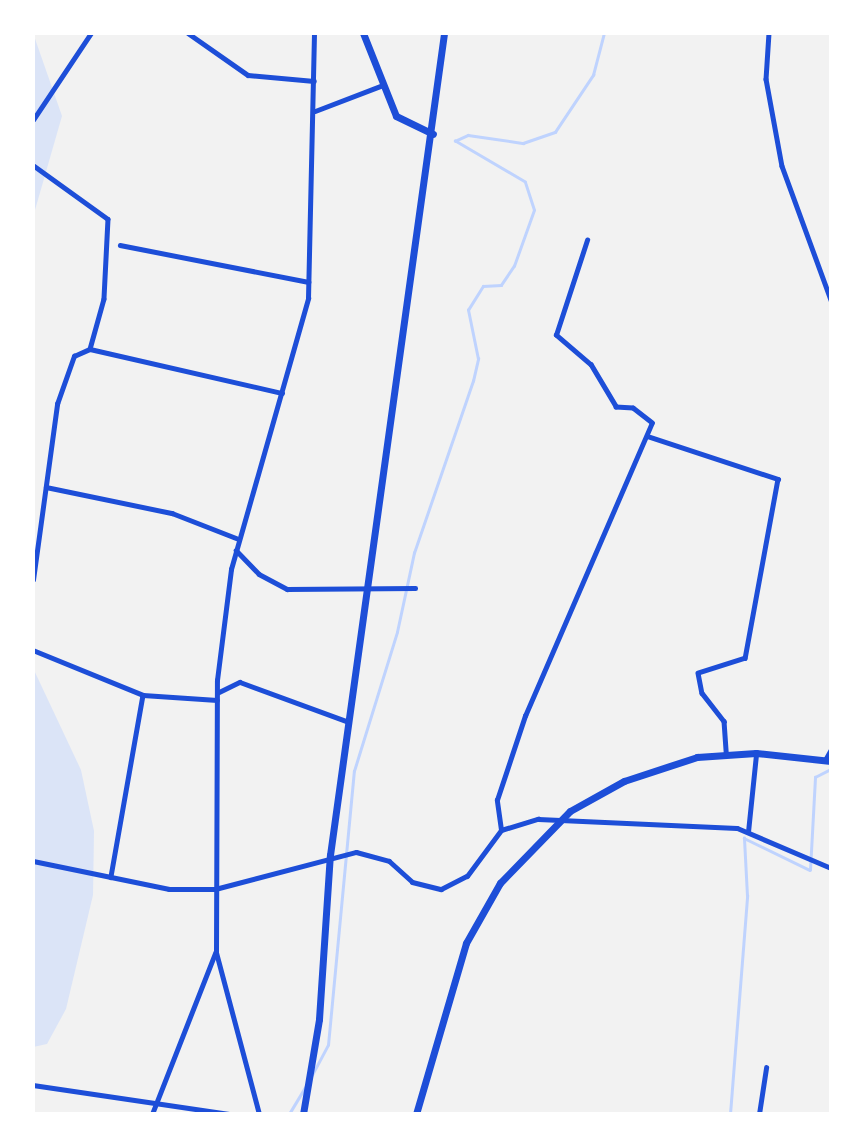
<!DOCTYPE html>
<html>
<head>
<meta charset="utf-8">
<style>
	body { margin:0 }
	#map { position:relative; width:864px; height:1147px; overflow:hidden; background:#f2f2f2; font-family:"IBM Plex Sans",sans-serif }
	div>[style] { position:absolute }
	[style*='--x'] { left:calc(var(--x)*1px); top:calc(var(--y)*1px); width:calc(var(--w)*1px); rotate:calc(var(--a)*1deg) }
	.green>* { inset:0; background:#dbe4f7 }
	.stream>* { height:2.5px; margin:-1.25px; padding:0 1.25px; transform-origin:1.25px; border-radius:1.25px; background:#bfd3fe }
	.minor>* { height:4.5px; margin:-2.25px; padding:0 2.25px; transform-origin:2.25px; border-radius:2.25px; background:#1d4ed8 }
	.tertiary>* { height:5px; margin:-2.5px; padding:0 2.5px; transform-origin:2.5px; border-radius:2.5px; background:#1d4ed8 }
	.primary>* { height:7px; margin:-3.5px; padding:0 3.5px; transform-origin:3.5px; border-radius:3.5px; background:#1d4ed8 }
	.trunk>* { height:7px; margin:-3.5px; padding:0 3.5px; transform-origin:3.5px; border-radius:3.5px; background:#1d4ed8 }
	span { translate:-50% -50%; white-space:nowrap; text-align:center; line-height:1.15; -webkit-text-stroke:5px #fff; paint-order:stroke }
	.frame { position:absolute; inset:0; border:35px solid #fff; pointer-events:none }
</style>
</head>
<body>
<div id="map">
	<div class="green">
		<div style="clip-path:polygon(33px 33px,62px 116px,33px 217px)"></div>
		<div style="clip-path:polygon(33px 668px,81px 770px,94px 831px,93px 895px,66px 1009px,47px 1044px,33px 1047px)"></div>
	</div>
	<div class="stream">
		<div style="--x:312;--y:1075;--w:34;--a:-62"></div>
		<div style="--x:328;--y:1045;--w:275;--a:-84.6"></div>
		<div style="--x:354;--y:771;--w:145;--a:-72.8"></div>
		<div style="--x:397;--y:632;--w:81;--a:-77.9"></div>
		<div style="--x:414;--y:553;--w:182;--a:-71.1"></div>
		<div style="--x:473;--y:381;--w:23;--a:-77"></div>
		<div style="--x:478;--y:359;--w:50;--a:-101.5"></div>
		<div style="--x:468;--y:310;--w:28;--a:-58"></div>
		<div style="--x:483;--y:286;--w:18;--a:-3"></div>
		<div style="--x:501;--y:285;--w:23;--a:-56"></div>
		<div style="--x:514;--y:266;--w:59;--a:-70.3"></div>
		<div style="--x:534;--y:210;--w:29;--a:-108"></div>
		<div style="--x:525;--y:182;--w:81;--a:-149.6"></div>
		<div style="--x:455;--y:141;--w:14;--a:-25"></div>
		<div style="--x:468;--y:135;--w:56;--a:8.3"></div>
		<div style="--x:523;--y:143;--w:34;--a:-19"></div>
		<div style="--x:555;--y:132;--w:69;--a:-56.3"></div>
		<div style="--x:593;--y:75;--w:43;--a:-75.3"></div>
		<div style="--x:289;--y:1114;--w:31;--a:-59"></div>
		<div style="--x:730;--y:1114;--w:219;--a:-85.5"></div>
		<div style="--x:747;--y:896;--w:58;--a:-93"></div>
		<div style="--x:744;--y:838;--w:73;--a:25.9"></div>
		<div style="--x:810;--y:870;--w:93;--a:-86.9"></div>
		<div style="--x:815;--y:777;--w:18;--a:-27"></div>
	</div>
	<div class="minor">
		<div style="--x:188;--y:33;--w:73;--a:35"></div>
		<div style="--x:248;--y:75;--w:66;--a:5.2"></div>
		<div style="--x:769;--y:33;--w:46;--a:93.7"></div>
		<div style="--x:766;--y:79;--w:88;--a:79.6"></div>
		<div style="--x:782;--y:166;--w:143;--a:69.9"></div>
		<div style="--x:33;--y:120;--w:105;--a:-56.3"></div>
		<div style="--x:33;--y:165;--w:92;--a:35.8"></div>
		<div style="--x:108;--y:219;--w:80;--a:92.9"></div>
		<div style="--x:104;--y:299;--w:52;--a:105.6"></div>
		<div style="--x:120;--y:245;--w:192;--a:11.1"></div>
		<div style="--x:647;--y:436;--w:138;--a:18.2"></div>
		<div style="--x:778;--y:479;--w:182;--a:100.4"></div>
		<div style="--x:745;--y:658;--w:49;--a:162.3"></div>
		<div style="--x:698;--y:673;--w:20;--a:79"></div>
		<div style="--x:702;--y:693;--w:36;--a:52"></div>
		<div style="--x:724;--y:721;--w:32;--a:86"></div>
		<div style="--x:46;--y:487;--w:129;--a:11.7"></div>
		<div style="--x:172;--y:513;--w:69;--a:21.3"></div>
		<div style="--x:236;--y:550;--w:33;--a:46"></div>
		<div style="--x:259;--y:574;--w:32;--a:28"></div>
		<div style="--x:287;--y:589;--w:128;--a:-0.4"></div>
		<div style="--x:33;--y:580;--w:178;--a:-82.2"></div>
		<div style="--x:57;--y:404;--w:51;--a:-70.5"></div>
		<div style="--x:74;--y:356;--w:17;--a:-24"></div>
		<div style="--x:90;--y:349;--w:197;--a:12.9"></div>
		<div style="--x:33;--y:650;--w:119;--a:22.2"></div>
		<div style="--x:143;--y:695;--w:185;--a:100"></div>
		<div style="--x:217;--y:693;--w:25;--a:-26"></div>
		<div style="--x:240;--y:682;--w:116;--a:20.2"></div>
		<div style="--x:143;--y:695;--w:74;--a:3.9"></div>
		<div style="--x:501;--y:830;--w:30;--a:-98"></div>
		<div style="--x:497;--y:800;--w:89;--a:-71.6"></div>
		<div style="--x:525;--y:716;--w:319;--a:-66.6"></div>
		<div style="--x:652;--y:423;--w:24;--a:-142"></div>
		<div style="--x:633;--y:408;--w:17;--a:-177"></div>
		<div style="--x:616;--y:407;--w:49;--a:-120.8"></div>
		<div style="--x:591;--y:365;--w:46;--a:-139.4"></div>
		<div style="--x:556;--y:335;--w:100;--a:-71.9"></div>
		<div style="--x:748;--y:832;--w:78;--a:-84.1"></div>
		<div style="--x:33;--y:1085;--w:198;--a:8.4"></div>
		<div style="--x:152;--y:1114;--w:173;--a:-68.6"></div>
		<div style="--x:759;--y:1114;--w:47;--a:-81.3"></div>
	</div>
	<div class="tertiary">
		<div style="--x:315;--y:111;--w:73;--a:-20.9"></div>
		<div style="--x:825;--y:760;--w:13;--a:-61"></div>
		<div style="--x:33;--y:861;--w:139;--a:11.6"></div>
		<div style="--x:169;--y:889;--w:46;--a:0"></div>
		<div style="--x:215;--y:889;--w:146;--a:-14.7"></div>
		<div style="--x:356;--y:852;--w:34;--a:15"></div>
		<div style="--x:389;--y:861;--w:31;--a:42"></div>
		<div style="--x:412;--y:882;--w:30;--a:14"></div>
		<div style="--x:441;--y:889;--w:29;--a:-27"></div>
		<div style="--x:467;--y:876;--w:57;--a:-53.5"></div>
		<div style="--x:501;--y:830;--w:39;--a:-17"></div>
		<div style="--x:538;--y:819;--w:199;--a:2.6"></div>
		<div style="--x:737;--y:828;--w:102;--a:23.1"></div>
		<div style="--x:259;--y:1114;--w:168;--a:-104.9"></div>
		<div style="--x:216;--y:952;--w:272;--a:-89.8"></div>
		<div style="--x:217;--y:680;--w:112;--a:-82.8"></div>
		<div style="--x:231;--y:569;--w:282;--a:-74.1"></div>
		<div style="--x:308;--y:298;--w:265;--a:-88.7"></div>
	</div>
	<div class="primary">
		<div style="--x:363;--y:33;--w:89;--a:68.3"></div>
		<div style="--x:396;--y:116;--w:41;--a:25.9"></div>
		<div style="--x:303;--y:1114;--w:96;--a:-80.4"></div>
		<div style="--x:319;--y:1019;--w:164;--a:-86.2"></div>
		<div style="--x:330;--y:855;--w:830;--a:-82.1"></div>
	</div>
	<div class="trunk">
		<div style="--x:416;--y:1114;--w:178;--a:-73.7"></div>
		<div style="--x:466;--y:943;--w:69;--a:-60.5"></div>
		<div style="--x:500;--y:883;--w:100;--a:-45.8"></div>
		<div style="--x:570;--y:811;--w:62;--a:-29.1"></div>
		<div style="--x:624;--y:781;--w:77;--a:-18.2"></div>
		<div style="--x:697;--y:757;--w:59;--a:-3.9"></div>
		<div style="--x:756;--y:753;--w:75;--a:6.1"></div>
	</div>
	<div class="frame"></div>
</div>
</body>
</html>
